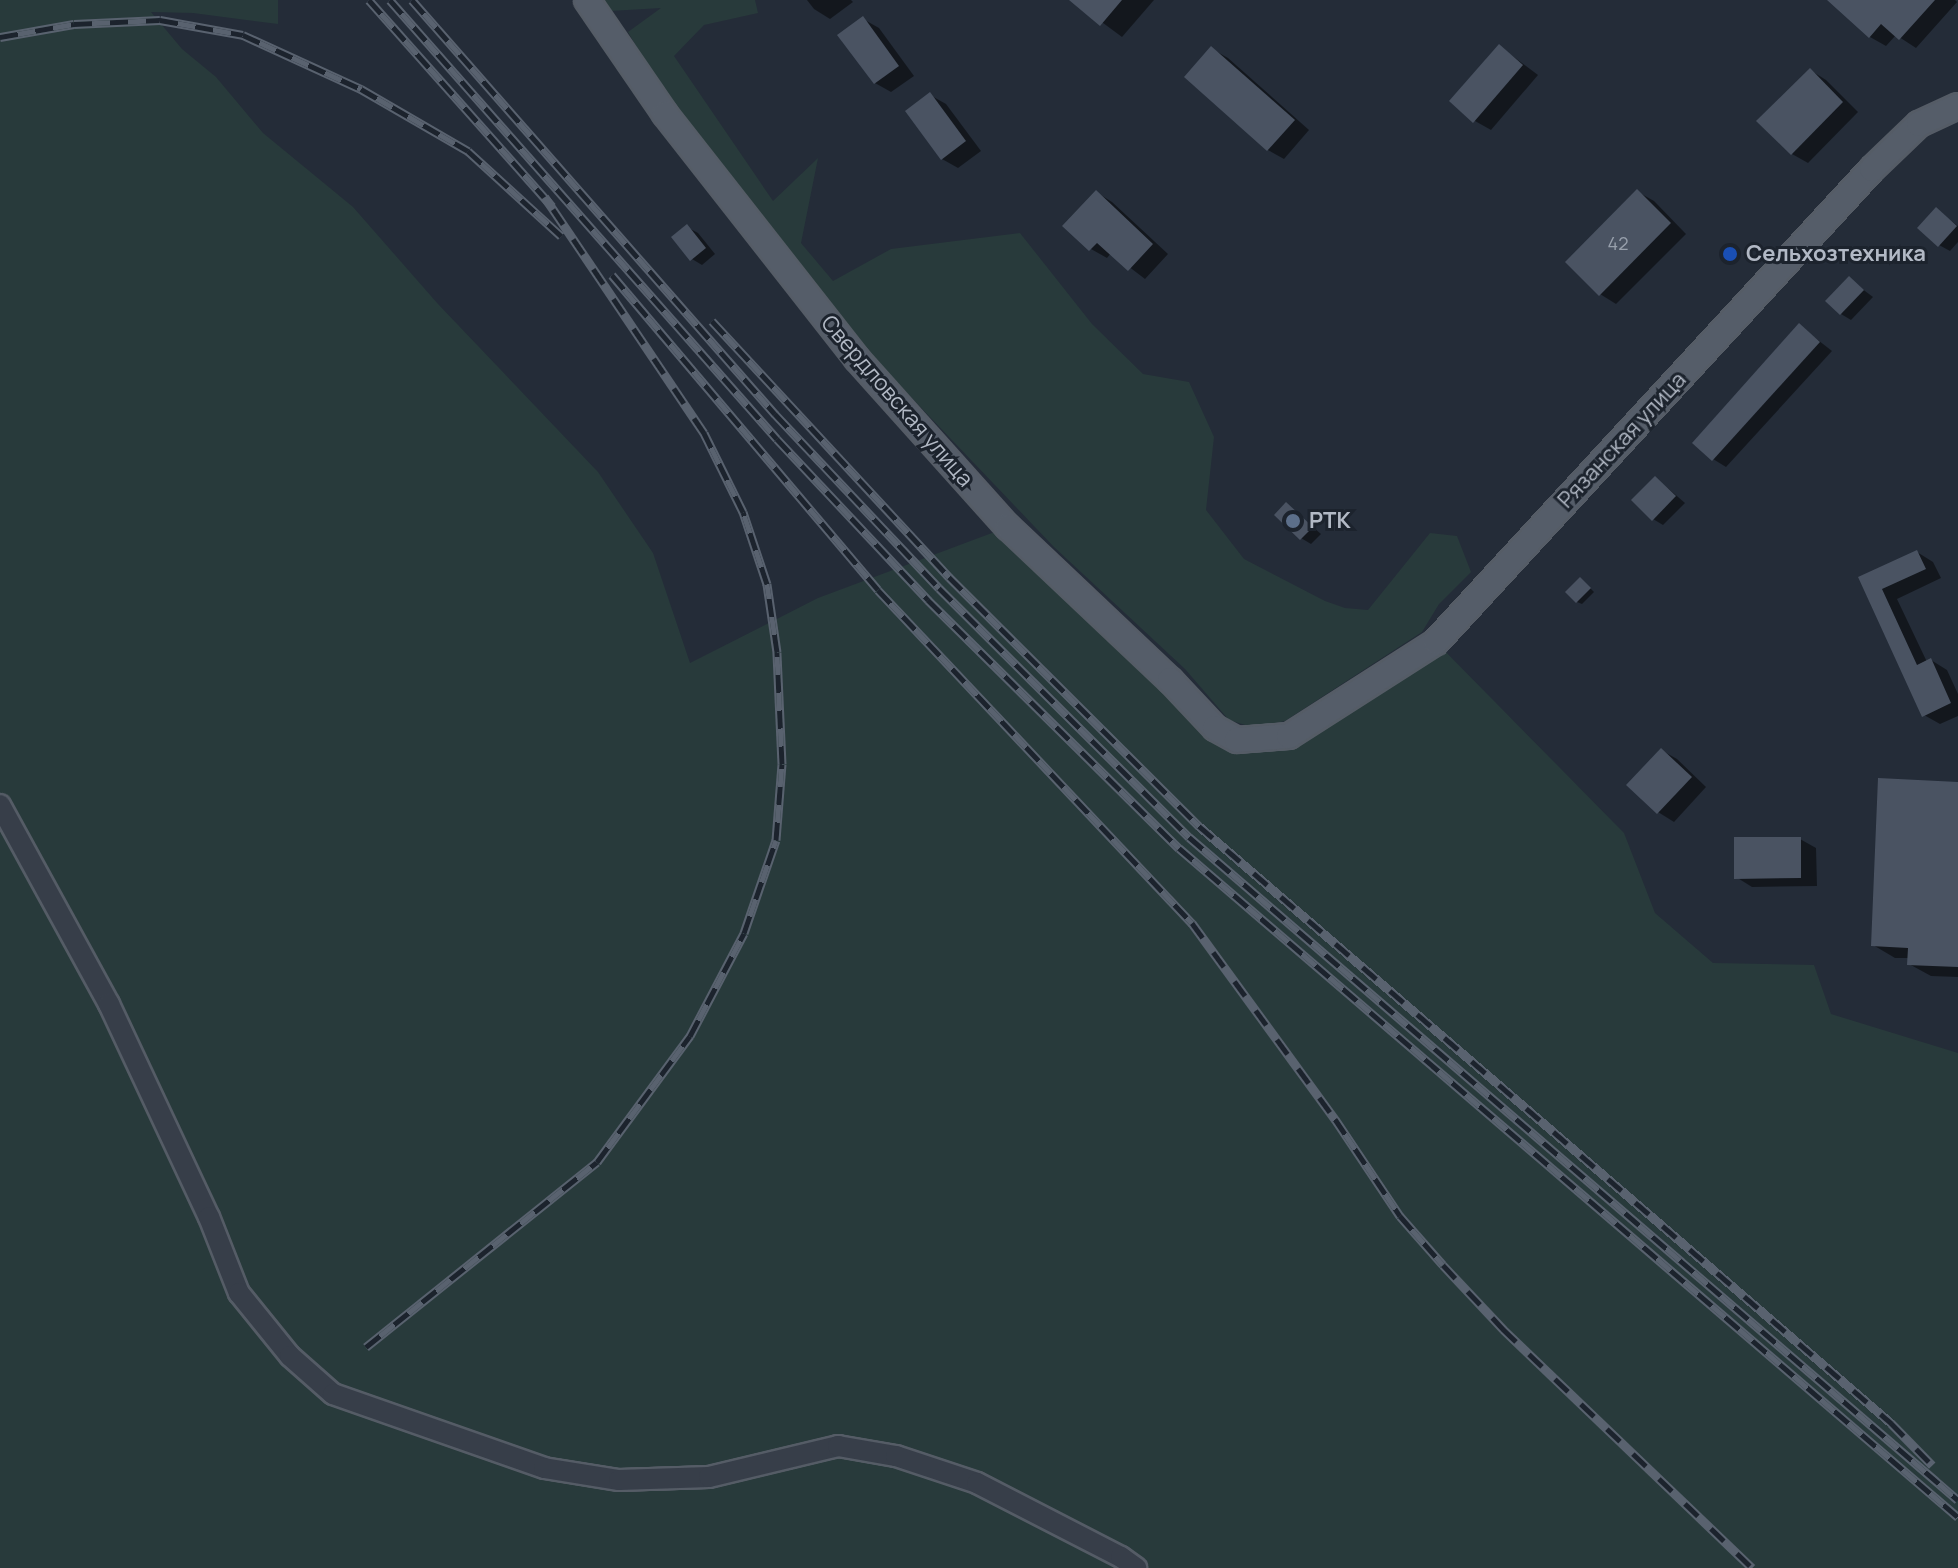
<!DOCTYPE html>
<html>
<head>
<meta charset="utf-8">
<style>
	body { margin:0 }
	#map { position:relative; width:1958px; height:1568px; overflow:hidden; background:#242c38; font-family:Manrope,sans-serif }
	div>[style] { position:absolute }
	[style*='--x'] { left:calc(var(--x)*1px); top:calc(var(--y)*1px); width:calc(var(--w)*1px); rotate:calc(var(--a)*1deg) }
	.green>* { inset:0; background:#283a3b }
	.shadow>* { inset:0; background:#0007 }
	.building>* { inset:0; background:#4a5362 }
	.roads { filter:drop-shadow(2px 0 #555c66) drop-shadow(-2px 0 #555c66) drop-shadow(0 2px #555c66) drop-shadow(0 -2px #555c66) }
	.minor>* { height:20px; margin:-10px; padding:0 10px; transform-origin:10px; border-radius:10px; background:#373e49 }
	.major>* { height:24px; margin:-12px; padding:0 12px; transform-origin:12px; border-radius:12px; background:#555d69 }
	.rail>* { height:9px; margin-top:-4.5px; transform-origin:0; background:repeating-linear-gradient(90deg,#1c232d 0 18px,#59626f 0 36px); box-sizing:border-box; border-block:2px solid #59626f }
	.dots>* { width:22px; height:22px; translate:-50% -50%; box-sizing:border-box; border:4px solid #1c232d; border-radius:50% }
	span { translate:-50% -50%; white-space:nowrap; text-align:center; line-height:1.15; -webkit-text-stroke:6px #1c232d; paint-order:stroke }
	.number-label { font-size:18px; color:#98a0ac }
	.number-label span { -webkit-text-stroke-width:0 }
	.poi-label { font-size:22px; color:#b2b9c5; font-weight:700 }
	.left { translate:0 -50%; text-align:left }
	.street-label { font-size:22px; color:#b2b9c5 }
</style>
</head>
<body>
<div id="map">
	<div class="green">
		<div style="clip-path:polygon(0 0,278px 0,278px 24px,193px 13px,151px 12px,182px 49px,216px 77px,263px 133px,353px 207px,438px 304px,598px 472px,653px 553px,690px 663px,818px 598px,1008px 527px,1215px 728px,1262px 740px,1436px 642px,1624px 833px,1655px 913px,1713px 963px,1814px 965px,1831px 1014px,1958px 1053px,1958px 1568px,0 1568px)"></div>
		<div style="clip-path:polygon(603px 0,755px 0,758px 13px,704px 25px,674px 56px,773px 201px,818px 158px,801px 243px,833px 281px,891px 249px,1020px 233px,1092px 324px,1143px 374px,1189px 382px,1214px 437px,1206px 510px,1244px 559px,1325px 601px,1345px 608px,1368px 610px,1430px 533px,1457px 536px,1471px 572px,1439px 604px,1422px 632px,1285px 721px,1255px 728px,1229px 720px,1185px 669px,1054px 547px,845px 328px,666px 98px,628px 32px,661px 8px,610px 11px)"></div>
	</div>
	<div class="shadow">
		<div style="clip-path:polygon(807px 0,851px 0,853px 2px,830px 19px,814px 9px)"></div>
		<div style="clip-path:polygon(1072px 0,1154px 0,1122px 37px)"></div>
		<div style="clip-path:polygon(1841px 0,1955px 0,1957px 2px,1916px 48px,1896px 35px,1886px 46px,1870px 37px)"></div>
		<div style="clip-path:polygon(863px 19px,879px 28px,914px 76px,891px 92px,875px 83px)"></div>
		<div style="clip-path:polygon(1499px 46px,1538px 75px,1491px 130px,1475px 121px)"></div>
		<div style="clip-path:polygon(1212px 49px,1228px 58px,1309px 130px,1284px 159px,1268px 150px,1187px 77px)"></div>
		<div style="clip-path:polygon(1810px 70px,1826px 80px,1858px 112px,1808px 163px,1792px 154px)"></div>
		<div style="clip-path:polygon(930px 95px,946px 104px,981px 151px,958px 168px,942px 159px)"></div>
		<div style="clip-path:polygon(1096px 192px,1112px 202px,1168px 254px,1145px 279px,1111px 253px,1107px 258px,1091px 249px)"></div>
		<div style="clip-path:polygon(1638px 192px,1654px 201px,1686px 234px,1616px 304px,1600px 294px)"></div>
		<div style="clip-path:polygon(1936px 209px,1958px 226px,1958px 242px,1950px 251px,1939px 245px)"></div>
		<div style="clip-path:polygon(687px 227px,698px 233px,715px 254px,702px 265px,692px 259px)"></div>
		<div style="clip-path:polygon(1849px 279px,1873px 297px,1851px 320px,1841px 314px)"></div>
		<div style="clip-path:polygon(1800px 326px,1832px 351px,1726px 467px,1713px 459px)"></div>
		<div style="clip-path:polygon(1656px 478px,1685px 503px,1663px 525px,1653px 519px)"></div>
		<div style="clip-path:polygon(1287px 505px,1321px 534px,1311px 544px,1301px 538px)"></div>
		<div style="clip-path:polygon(1917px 552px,1933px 562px,1941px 578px,1897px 599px,1927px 662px,1931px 660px,1947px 670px,1958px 694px,1958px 716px,1940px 724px,1924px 715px,1861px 578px)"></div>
		<div style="clip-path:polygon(1584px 582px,1594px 592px,1582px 604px,1577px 602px)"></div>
		<div style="clip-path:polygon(1661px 750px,1677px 759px,1706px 787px,1674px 822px,1658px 812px)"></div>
		<div style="clip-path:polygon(1958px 784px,1958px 977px,1931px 976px,1909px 964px,1910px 958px,1895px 958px,1873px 945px)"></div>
		<div style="clip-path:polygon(1800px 839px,1816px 848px,1817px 886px,1752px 887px,1736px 877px)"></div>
	</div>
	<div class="building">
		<div style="clip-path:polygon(1069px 0,1122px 0,1100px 26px)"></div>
		<div style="clip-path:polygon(1827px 0,1935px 0,1899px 40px,1881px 24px,1869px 38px)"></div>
		<div style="clip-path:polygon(863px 16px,899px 66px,874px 84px,837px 35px)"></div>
		<div style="clip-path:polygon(1499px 44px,1523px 65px,1473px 123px,1449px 101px)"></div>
		<div style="clip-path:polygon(1211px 46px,1295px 120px,1267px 151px,1184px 77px)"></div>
		<div style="clip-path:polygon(1810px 68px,1843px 102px,1791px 155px,1756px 121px)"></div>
		<div style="clip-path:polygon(930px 92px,966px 141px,941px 160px,905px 111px)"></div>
		<div style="clip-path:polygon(1637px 189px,1671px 223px,1599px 296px,1565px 262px)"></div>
		<div style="clip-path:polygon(1096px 190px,1153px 244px,1128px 271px,1097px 243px,1089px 251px,1062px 226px)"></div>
		<div style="clip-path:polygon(1936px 207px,1957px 226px,1938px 247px,1917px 228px)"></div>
		<div style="clip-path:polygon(687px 224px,706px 248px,690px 261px,671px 237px)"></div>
		<div style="clip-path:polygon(1849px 276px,1864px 290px,1840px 315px,1825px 301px)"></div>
		<div style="clip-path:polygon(1799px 323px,1820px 342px,1712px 461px,1692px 443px)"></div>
		<div style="clip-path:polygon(1655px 476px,1676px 496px,1652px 521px,1631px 500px)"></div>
		<div style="clip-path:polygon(1286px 502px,1313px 527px,1300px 540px,1274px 515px)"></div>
		<div style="clip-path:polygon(1917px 550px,1926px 569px,1882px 589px,1917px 665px,1931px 658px,1951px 703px,1922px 717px,1858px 577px)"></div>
		<div style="clip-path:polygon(1580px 577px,1591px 588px,1576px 603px,1565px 592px)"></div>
		<div style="clip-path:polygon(1661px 748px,1692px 777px,1657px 814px,1626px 785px)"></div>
		<div style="clip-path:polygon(1878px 778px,1958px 782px,1958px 967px,1907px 965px,1908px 948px,1871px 946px)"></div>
		<div style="clip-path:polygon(1734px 837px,1801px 837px,1801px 878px,1734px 879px)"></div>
	</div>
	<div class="roads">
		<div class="minor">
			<div style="--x:0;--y:805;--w:227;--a:61.3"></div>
			<div style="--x:109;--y:1004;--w:235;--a:64.9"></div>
			<div style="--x:209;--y:1217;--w:82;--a:68.5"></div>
			<div style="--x:239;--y:1293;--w:81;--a:51"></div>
			<div style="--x:290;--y:1356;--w:57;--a:41.5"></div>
			<div style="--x:333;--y:1394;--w:224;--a:19.3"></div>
			<div style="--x:544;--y:1468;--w:76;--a:9.1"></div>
			<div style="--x:619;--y:1480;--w:90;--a:-1.9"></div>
			<div style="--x:709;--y:1477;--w:133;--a:-13.5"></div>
			<div style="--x:838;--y:1446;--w:59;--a:9.8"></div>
			<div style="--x:896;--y:1456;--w:85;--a:18.4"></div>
			<div style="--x:977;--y:1483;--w:162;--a:27.2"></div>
			<div style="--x:1121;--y:1557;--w:19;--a:36"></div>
		</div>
		<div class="major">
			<div style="--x:587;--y:0;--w:138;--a:55.6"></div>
			<div style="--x:665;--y:114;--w:311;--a:51.9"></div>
			<div style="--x:857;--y:359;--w:226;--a:48.1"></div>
			<div style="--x:1008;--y:527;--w:223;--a:43.4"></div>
			<div style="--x:1170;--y:680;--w:66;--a:46.8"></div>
			<div style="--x:1215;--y:728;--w:25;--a:29"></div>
			<div style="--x:1237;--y:740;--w:52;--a:-4.4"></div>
			<div style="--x:1289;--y:736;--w:174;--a:-32.6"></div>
			<div style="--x:1436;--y:642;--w:643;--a:-47.33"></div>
			<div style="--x:1872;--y:169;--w:65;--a:-43.8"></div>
			<div style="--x:1919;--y:124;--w:43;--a:-24.8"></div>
		</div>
	</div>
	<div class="rail">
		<div style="--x:369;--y:0;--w:276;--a:48.4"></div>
		<div style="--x:390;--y:0;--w:585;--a:48.6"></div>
		<div style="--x:777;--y:439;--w:221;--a:46.8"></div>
		<div style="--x:928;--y:600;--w:353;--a:44.7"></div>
		<div style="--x:1179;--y:848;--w:1027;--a:40.66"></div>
		<div style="--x:412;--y:0;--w:551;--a:48.76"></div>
		<div style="--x:775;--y:414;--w:239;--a:46.7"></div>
		<div style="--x:939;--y:588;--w:353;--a:44.9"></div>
		<div style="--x:1189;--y:837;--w:1015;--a:40.77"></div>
		<div style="--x:0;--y:37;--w:75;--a:-10"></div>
		<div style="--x:74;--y:24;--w:86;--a:-2.7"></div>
		<div style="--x:160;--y:20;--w:84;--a:10.2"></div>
		<div style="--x:243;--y:35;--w:130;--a:24.6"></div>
		<div style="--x:361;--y:89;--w:124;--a:30.1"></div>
		<div style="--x:468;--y:151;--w:126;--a:42.4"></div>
		<div style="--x:612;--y:275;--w:412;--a:49.8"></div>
		<div style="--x:878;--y:590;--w:458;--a:46.7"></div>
		<div style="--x:1192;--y:923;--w:243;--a:53.9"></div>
		<div style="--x:1335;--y:1119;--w:117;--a:56.2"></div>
		<div style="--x:1400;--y:1216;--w:65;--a:48.7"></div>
		<div style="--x:1443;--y:1265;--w:88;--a:46.8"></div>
		<div style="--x:1503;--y:1329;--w:345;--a:43.8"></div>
		<div style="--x:712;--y:321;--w:349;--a:47.2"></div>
		<div style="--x:949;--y:577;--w:353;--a:44.9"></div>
		<div style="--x:1199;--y:826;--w:914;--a:40.78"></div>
		<div style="--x:1891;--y:1423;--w:59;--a:45.7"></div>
		<div style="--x:366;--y:1347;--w:296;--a:-38.7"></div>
		<div style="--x:597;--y:1162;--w:157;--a:-53.6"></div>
		<div style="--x:690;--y:1036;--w:116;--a:-62.3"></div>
		<div style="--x:744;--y:933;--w:98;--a:-71"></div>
		<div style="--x:776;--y:840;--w:76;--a:-85.5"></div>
		<div style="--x:782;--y:764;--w:112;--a:-92.6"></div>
		<div style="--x:777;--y:652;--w:69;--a:-98.4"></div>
		<div style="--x:767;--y:584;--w:76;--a:-108.4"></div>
		<div style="--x:743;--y:512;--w:88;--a:-116.3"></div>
		<div style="--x:704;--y:433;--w:285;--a:-124"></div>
	</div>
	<div class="dots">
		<div style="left:1730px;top:254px;background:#1a4fb4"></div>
		<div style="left:1293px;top:521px;background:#5c6f8a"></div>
	</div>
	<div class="number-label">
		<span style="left:1618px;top:243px">42</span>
	</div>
	<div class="poi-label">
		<span class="left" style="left:1746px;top:254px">Сельхозтехника</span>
		<span class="left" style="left:1309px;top:521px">РТК</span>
	</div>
	<div class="street-label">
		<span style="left:897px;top:401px;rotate:49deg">Свердловская улица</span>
		<span style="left:1622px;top:440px;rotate:-47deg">Рязанская улица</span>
	</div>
</div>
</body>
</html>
